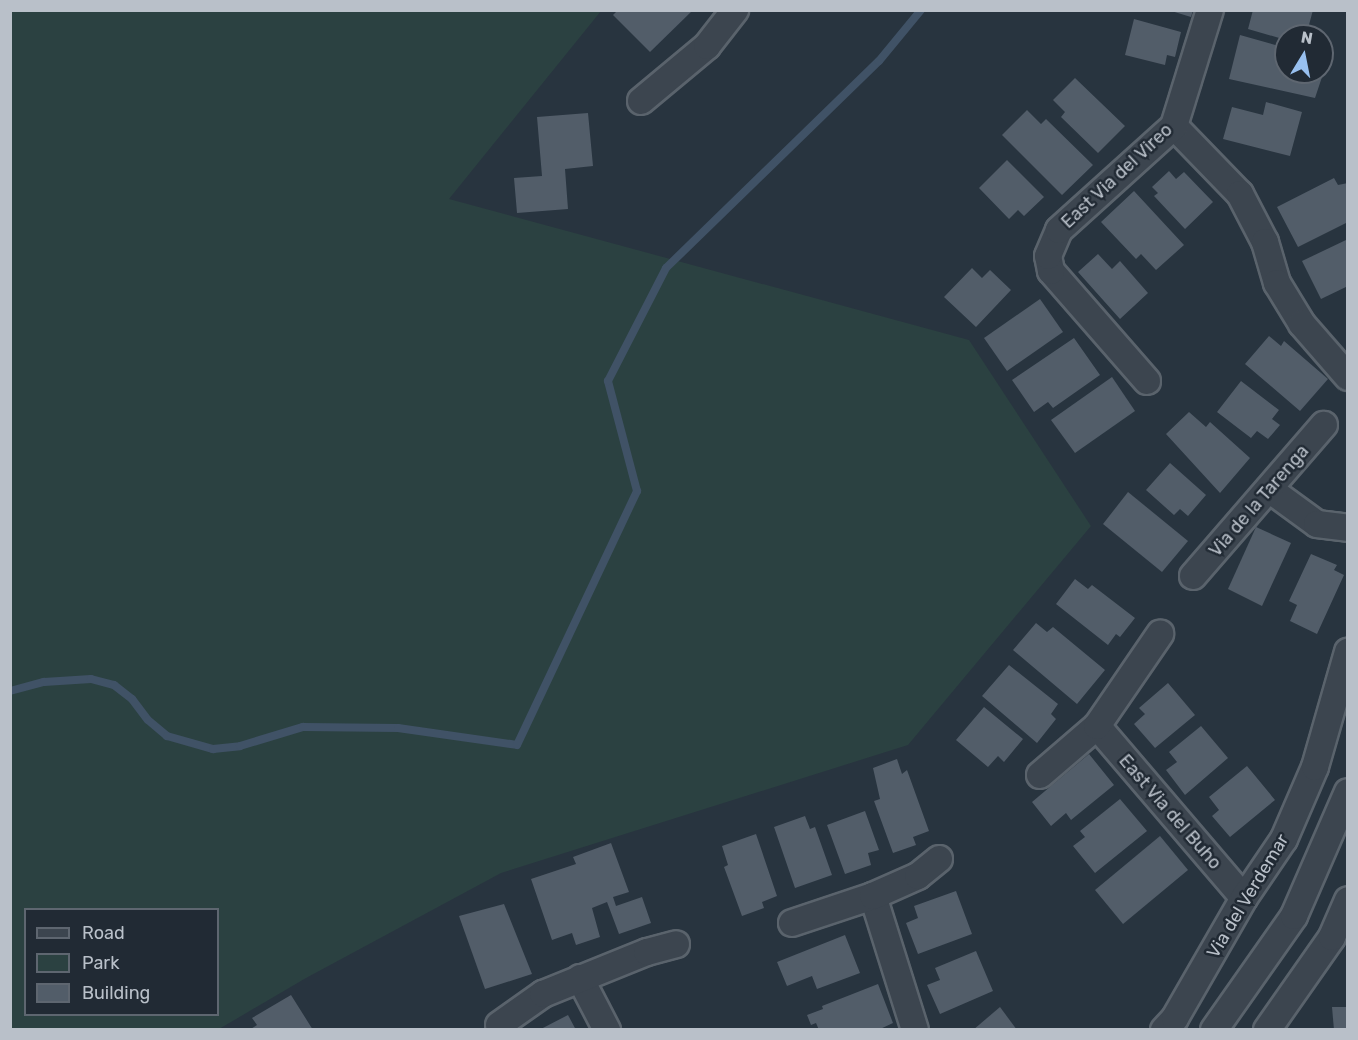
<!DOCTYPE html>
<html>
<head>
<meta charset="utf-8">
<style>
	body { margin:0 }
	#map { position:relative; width:1358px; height:1040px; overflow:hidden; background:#28343f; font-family:Rubik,sans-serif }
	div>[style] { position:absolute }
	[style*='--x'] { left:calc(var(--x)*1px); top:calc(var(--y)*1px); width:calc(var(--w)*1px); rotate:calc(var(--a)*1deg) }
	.green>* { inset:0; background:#2b4141 }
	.stream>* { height:8px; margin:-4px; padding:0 4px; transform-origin:4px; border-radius:4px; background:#405266 }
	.building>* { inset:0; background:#525d69 }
	.roads { filter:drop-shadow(2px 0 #5a636c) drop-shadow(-2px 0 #5a636c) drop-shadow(0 2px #5a636c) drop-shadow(0 -2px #5a636c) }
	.minor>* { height:26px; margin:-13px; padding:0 13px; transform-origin:13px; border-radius:13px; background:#3c454f }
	span { translate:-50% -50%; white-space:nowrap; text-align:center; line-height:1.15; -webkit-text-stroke:5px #212a34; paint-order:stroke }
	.street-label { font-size:18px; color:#b9c0c9 }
	.frame { position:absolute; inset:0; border:12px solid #b9c0c9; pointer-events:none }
	.legend { position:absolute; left:24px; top:908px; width:195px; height:108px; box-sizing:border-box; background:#212a34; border:2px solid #5e6670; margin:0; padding:8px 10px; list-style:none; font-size:18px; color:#b9c0c9 }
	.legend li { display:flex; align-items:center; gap:12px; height:30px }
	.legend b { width:30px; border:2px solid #5e6670 }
	.north { position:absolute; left:1274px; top:24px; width:60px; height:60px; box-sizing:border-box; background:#212a34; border:2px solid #5e6670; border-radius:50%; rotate:10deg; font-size:16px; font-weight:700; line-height:24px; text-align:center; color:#b9c0c9 }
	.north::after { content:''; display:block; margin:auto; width:21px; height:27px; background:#98c0ef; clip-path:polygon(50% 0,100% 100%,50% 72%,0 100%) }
</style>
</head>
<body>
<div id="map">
	<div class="green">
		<div style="clip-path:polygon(evenodd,10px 11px,601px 11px,449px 199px,969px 340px,1091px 526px,908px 745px,501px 873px,306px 978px,219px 1029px,11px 1029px,10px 11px,26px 910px,218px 910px,218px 1014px,26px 1014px,26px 910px)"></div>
	</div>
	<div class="stream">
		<div style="--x:10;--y:691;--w:35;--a:-15"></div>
		<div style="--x:44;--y:682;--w:47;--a:-3.7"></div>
		<div style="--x:91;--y:679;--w:24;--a:15"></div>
		<div style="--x:114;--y:685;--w:23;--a:38"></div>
		<div style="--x:132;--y:699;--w:26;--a:53"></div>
		<div style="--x:148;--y:720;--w:25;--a:40"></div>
		<div style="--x:167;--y:736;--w:48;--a:15.8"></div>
		<div style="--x:213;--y:749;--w:27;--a:-6"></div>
		<div style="--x:240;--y:746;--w:66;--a:-16.8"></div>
		<div style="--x:303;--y:727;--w:95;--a:0.6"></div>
		<div style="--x:398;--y:728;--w:120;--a:8.1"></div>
		<div style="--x:517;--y:745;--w:281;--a:-64.7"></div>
		<div style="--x:637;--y:491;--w:114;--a:-104.8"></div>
		<div style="--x:608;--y:381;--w:127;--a:-62.8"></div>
		<div style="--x:666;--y:268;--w:297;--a:-44.2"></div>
		<div style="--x:879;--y:61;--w:66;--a:-50.5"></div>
	</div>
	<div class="building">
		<div style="clip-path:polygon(618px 10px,693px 10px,650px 52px,613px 15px)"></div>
		<div style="clip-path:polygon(1168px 10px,1193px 10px,1191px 17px)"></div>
		<div style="clip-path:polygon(1253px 10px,1273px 11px,1313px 10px,1306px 36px,1286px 36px,1286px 40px,1248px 29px)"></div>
		<div style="clip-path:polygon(1134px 19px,1181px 32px,1175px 57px,1167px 55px,1165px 65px,1125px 55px)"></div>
		<div style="clip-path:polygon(1240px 35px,1286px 48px,1286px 72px,1322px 72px,1322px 58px,1328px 59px,1315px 98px,1229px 79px)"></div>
		<div style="clip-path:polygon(1075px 78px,1125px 126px,1098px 153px,1061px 117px,1065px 112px,1053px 100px)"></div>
		<div style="clip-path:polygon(1266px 102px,1302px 112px,1290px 156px,1223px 139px,1232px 107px,1263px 115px)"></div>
		<div style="clip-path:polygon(1027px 110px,1041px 124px,1046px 119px,1093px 165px,1062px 195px,1002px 135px)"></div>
		<div style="clip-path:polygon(588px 113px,593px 166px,565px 169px,568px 209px,517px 213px,514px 178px,542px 176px,537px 117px)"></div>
		<div style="clip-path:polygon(1007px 160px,1044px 197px,1024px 216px,1018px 210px,1009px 219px,979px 188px)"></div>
		<div style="clip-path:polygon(1169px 171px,1176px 179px,1184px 172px,1213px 202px,1185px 229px,1154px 196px,1158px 193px,1152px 187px)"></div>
		<div style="clip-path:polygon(1334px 178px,1338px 185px,1348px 183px,1348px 222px,1298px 247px,1277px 207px)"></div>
		<div style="clip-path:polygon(1134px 191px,1184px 245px,1156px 270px,1141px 254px,1136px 259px,1101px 222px)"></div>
		<div style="clip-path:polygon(1346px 240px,1348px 286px,1321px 299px,1302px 261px)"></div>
		<div style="clip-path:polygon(1098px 254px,1112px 269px,1120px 261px,1148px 293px,1120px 319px,1078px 272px)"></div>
		<div style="clip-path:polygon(972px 268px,982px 278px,990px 270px,1011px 290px,976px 327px,944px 297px)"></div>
		<div style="clip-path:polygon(1040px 299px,1063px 332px,1007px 371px,984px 338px)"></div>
		<div style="clip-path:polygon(1269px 336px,1281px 346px,1284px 341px,1328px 379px,1300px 411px,1245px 364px)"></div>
		<div style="clip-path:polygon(1074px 338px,1100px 375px,1053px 408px,1048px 402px,1034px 412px,1012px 380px)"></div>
		<div style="clip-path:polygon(1112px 377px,1135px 411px,1075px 453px,1051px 420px)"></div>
		<div style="clip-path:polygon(1241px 381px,1279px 410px,1272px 419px,1280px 425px,1268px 439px,1257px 431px,1251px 438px,1217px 412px)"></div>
		<div style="clip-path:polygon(1189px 412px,1206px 427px,1210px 422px,1250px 458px,1220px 493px,1166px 434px)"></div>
		<div style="clip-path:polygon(1170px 463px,1206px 495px,1188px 516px,1180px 509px,1174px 515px,1146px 490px)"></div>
		<div style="clip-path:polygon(1128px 492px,1188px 541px,1162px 572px,1103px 524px)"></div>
		<div style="clip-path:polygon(1256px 527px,1291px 543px,1262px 606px,1228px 589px)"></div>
		<div style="clip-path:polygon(1311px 554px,1337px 565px,1334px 570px,1344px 575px,1317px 634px,1290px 621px,1297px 605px,1289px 601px)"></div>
		<div style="clip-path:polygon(1075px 579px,1088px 589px,1092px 585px,1135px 618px,1120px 637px,1116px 634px,1108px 645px,1056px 604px)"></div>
		<div style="clip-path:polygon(1036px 623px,1047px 632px,1053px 627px,1105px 670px,1077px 704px,1013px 650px)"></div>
		<div style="clip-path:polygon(1009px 665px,1058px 704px,1051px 714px,1056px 719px,1037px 743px,982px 696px)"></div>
		<div style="clip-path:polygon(1168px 683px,1195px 715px,1155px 748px,1134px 724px,1145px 714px,1139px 708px)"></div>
		<div style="clip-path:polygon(984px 707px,1023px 739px,1004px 762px,998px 756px,988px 767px,956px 740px)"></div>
		<div style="clip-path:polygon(1201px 726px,1228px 758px,1185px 795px,1166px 770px,1177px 762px,1169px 752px)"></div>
		<div style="clip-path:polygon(1089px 754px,1114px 785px,1071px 820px,1066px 813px,1051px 826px,1032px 802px)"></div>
		<div style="clip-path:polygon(897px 759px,902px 774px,907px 770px,929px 831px,913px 837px,916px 845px,893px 853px,874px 801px,880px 799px,873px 768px)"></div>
		<div style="clip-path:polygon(1247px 766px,1275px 800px,1230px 837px,1212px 816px,1219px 810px,1209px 797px)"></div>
		<div style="clip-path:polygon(1120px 799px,1147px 831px,1095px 873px,1073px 846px,1085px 837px,1080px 831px)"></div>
		<div style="clip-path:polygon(865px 811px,879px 850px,868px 853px,871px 865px,845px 874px,827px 825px)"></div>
		<div style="clip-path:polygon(805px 816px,810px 829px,815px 827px,832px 875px,795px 888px,774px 827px)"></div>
		<div style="clip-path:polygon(756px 834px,777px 896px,762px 902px,764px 908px,742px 916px,724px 867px,728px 865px,722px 846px)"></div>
		<div style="clip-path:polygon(1160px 836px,1188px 870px,1123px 924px,1095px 890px)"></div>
		<div style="clip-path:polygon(611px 843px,629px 892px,613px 897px,616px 906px,642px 897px,651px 923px,619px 934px,607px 902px,592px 908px,600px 937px,576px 945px,572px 933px,552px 940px,531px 879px,576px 864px,573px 857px)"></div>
		<div style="clip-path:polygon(956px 891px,972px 934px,918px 954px,906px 923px,918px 918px,914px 906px)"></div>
		<div style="clip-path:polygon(504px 904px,532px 974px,485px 989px,459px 916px)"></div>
		<div style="clip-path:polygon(845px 935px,860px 973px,817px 989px,812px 976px,787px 986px,777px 962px)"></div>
		<div style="clip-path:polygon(976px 951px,993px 991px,940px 1014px,927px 985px,940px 980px,935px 968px)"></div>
		<div style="clip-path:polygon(878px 984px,893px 1023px,878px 1030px,819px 1030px,816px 1023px,811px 1025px,807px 1015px,823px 1009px,822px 1006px)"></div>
		<div style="clip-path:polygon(291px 995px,313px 1030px,249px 1030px,257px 1025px,252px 1018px)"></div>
		<div style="clip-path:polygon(1000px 1007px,1017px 1030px,973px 1030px)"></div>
		<div style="clip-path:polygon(1332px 1007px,1348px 1007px,1348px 1030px,1334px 1030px)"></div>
		<div style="clip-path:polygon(568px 1015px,576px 1030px,539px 1030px)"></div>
	</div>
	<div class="roads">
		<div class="minor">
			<div style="--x:641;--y:101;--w:86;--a:-39.8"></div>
			<div style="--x:707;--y:46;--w:46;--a:-52.1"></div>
			<div style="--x:1174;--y:126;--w:95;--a:45.9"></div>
			<div style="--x:1240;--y:194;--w:54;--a:62.5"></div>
			<div style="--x:1265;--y:242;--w:43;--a:73.7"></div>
			<div style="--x:1277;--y:283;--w:48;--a:58.6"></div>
			<div style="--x:1302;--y:324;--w:70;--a:49"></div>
			<div style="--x:1147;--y:381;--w:146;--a:-131.1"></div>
			<div style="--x:1051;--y:271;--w:15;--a:-101"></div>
			<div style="--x:1048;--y:256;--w:28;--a:-67"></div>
			<div style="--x:1059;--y:230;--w:155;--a:-42.1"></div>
			<div style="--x:1174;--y:126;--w:121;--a:-72.8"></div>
			<div style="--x:1269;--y:489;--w:59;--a:36.1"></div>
			<div style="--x:1317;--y:524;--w:31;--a:7"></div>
			<div style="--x:1193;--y:576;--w:200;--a:-49.1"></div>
			<div style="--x:1097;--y:726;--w:226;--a:49.5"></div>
			<div style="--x:1040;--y:775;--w:75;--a:-40.7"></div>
			<div style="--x:1097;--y:726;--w:112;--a:-55.6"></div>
			<div style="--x:873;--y:896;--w:140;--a:72.6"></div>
			<div style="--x:792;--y:923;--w:85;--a:-18.4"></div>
			<div style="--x:873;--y:896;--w:49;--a:-24"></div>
			<div style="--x:918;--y:876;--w:27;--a:-39"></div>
			<div style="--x:580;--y:978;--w:59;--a:62.6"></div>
			<div style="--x:499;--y:1025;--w:54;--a:-35.2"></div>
			<div style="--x:543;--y:994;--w:112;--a:-22"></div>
			<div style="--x:647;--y:952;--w:30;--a:-15"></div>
			<div style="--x:1164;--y:1030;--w:16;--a:-47"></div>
			<div style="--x:1175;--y:1018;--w:138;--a:-60.1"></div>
			<div style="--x:1244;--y:898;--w:71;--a:-55.9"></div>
			<div style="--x:1284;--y:839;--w:78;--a:-66.7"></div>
			<div style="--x:1315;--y:767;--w:120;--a:-74"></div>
			<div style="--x:1214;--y:1030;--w:139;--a:-54.9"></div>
			<div style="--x:1294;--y:916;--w:135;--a:-66.5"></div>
			<div style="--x:1267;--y:1030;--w:113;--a:-55"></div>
			<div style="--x:1332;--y:937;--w:40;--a:-66.6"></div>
		</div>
	</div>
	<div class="street-label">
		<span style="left:1117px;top:176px;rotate:-43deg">East Via del Vireo</span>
		<span style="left:1259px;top:501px;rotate:-49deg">Via de la Tarenga</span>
		<span style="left:1170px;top:812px;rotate:49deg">East Via del Buho</span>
		<span style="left:1248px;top:896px;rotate:-59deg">Via del Verdemar</span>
	</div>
	<div class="frame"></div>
	<ul class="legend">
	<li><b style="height:8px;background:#3c454f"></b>Road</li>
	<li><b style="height:16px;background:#2b4141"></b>Park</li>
	<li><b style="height:16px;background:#525d69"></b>Building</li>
	</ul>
	<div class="north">N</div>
</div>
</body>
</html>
